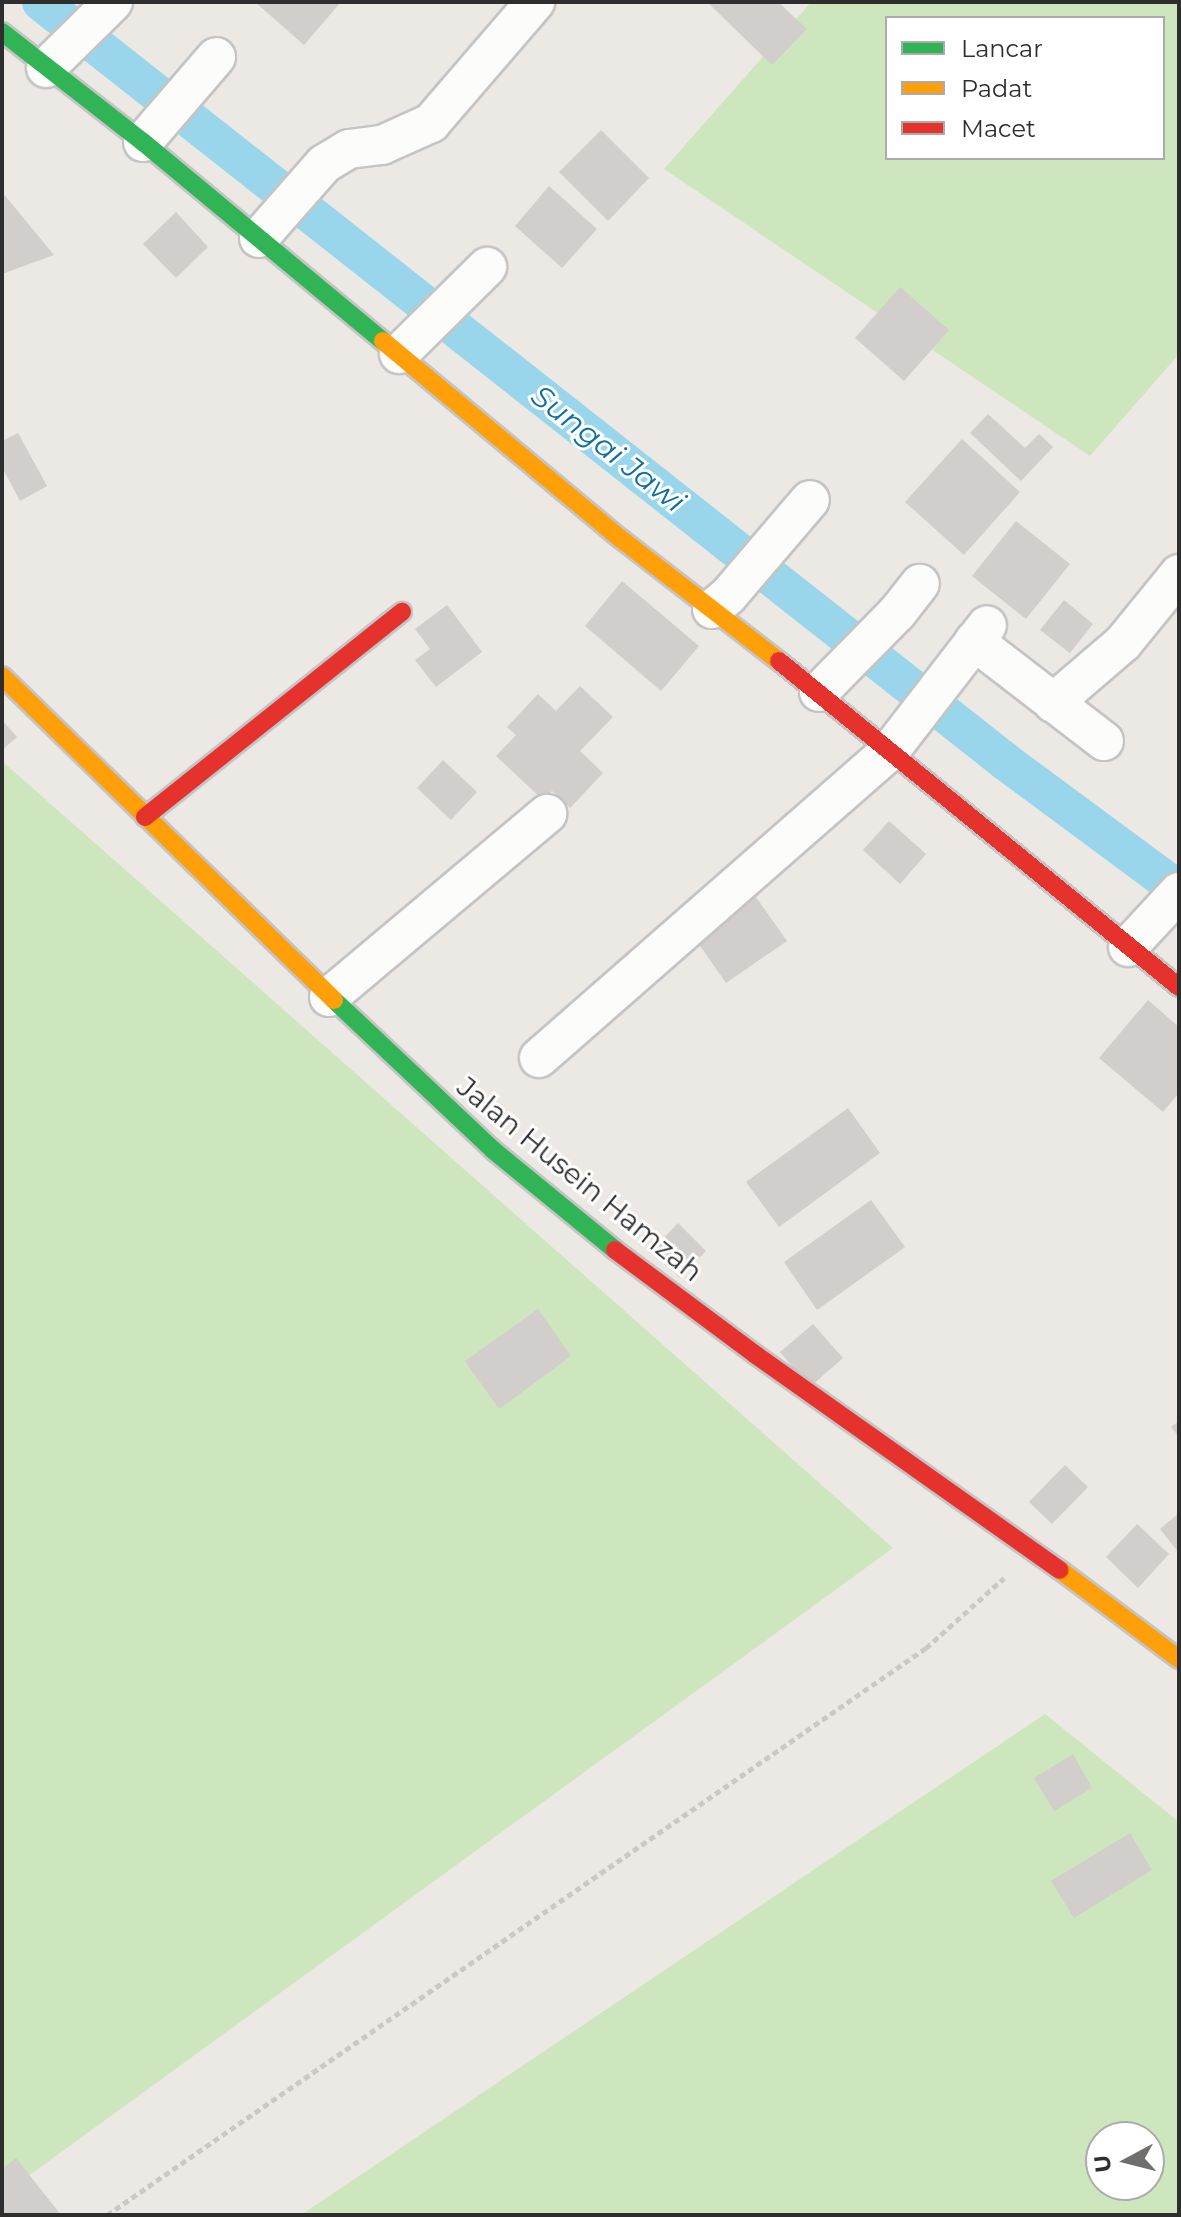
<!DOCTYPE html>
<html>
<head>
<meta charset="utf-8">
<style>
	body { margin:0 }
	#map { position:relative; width:1181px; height:2217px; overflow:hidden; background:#ece8e4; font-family:Montserrat,sans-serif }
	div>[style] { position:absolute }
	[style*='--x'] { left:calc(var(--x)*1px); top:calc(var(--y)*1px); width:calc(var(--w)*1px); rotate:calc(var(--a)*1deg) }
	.green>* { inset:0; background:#cee6be }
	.canal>* { height:38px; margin:-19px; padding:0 19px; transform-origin:19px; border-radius:19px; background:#99d6ec }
	.building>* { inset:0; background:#d1cecb }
	.path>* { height:5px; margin-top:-2.5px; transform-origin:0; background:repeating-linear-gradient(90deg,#c9c9c8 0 6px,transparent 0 10px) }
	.roads { filter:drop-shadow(2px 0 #c5c4c5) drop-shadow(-2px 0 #c5c4c5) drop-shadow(0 2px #c5c4c5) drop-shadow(0 -2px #c5c4c5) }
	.street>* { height:38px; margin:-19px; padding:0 19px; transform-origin:19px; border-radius:19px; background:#fcfcfb }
	.fast>* { height:18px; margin:-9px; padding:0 9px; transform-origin:9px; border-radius:9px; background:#30b455 }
	.slow>* { height:18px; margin:-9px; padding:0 9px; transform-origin:9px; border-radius:9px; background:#ff9f0a }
	.jam>* { height:18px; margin:-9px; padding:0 9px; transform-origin:9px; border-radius:9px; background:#e5322d }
	span { translate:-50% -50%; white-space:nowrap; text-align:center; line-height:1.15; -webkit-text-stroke:6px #fff; paint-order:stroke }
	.street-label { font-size:28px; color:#2e2e2e }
	.water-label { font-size:30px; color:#0d6fa3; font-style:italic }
	.frame { position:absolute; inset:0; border:4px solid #2e2e2e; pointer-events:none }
	.legend { position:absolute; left:885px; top:16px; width:280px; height:144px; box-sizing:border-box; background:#fff; border:2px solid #ababab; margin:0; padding:10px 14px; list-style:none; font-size:24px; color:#2e2e2e }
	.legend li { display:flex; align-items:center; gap:16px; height:40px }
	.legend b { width:40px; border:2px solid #ababab }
	.north { position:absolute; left:1085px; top:2121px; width:80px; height:80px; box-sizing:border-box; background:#fff; border:2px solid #ababab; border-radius:50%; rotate:263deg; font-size:22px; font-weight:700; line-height:32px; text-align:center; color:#2e2e2e }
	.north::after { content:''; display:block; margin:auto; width:28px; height:36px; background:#706f6e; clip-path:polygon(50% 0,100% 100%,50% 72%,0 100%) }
</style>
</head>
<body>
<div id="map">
	<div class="green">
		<div style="clip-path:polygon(evenodd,811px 2px,1179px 2px,1179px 354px,1090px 456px,664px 169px,811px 2px,887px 18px,1163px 18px,1163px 158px,887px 158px,887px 18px)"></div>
		<div style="clip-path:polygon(2px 761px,893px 1548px,2px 2195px)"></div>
		<div style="clip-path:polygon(evenodd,1045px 1714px,1179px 1822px,1179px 2215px,301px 2215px,1045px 1714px,1101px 2137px,1149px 2137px,1149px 2185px,1101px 2185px,1101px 2137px)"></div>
	</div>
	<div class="canal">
		<div style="--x:41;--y:2;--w:1228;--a:38.22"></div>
		<div style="--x:1006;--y:762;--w:215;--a:36.5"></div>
	</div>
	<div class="building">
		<div style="clip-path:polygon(255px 2px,341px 2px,304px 45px)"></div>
		<div style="clip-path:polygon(707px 2px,778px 2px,807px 29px,772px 65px)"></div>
		<div style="clip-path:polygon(601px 130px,649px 178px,608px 221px,559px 172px)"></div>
		<div style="clip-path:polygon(549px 186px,597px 229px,562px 268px,515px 226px)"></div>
		<div style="clip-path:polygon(2px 192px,54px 255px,2px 274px)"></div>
		<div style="clip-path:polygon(176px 212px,208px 247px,176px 278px,143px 244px)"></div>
		<div style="clip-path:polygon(900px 287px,949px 330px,904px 381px,855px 338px)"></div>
		<div style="clip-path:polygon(988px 414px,1025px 448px,1039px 434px,1053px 447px,1021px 481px,970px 433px)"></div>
		<div style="clip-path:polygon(18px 433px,47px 486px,20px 501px,2px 467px,2px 441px)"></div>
		<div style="clip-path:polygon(962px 439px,1020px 492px,964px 555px,905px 502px)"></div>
		<div style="clip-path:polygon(1016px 521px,1070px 564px,1026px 619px,972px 576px)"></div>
		<div style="clip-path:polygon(622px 581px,699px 646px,661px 691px,585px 626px)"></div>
		<div style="clip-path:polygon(1064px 600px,1093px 624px,1070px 653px,1040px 630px)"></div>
		<div style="clip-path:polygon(447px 605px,482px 652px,436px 687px,415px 660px,430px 649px,415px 629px)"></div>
		<div style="clip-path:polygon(580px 686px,613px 717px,580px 751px,603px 773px,570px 808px,552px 791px,543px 800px,496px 756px,516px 735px,507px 727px,538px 694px,556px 711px)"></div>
		<div style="clip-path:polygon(2px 720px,17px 737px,2px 750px)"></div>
		<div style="clip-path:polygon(443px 760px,477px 792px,451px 820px,417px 788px)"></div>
		<div style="clip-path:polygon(889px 821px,926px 854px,900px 884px,863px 850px)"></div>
		<div style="clip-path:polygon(751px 890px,787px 941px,726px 983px,691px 933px)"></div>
		<div style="clip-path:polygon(1148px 1000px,1179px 1027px,1179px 1093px,1163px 1112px,1099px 1058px)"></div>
		<div style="clip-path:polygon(848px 1108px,880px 1153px,779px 1227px,746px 1182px)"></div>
		<div style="clip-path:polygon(871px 1200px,905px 1247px,817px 1310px,784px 1262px)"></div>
		<div style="clip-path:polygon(678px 1223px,706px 1251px,680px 1278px,652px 1250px)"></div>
		<div style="clip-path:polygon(538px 1309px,571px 1356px,499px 1409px,465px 1361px)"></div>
		<div style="clip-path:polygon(813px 1324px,843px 1358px,810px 1387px,780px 1352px)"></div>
		<div style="clip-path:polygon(1179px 1421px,1179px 1437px,1171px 1427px)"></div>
		<div style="clip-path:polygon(1065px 1465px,1088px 1487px,1052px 1524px,1029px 1502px)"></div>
		<div style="clip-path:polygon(1179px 1513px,1179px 1553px,1160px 1529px)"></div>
		<div style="clip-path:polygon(1137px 1524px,1169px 1554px,1138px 1588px,1106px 1557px)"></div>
		<div style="clip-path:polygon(1073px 1754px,1092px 1788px,1054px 1811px,1034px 1778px)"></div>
		<div style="clip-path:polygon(1130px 1833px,1152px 1870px,1074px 1918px,1051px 1881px)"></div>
		<div style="clip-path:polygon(16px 2158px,61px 2215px,2px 2215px,2px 2169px)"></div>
	</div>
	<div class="path">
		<div style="--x:107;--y:2215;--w:996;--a:-34.7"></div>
		<div style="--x:926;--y:1648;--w:105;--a:-41.9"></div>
	</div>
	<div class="roads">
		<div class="street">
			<div style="--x:46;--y:68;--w:94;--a:-44.6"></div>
			<div style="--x:143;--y:142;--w:112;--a:-49.3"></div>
			<div style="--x:259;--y:238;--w:98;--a:-48.7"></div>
			<div style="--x:324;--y:164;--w:29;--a:-31"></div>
			<div style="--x:349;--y:149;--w:33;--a:-7"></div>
			<div style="--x:382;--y:145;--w:54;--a:-24.2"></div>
			<div style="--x:431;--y:123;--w:160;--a:-49.3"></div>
			<div style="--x:399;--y:354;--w:124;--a:-44.7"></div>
			<div style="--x:712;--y:609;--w:21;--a:-39"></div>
			<div style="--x:728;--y:596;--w:126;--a:-49.5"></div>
			<div style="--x:974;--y:641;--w:164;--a:37.6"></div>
			<div style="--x:819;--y:692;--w:111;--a:-45.4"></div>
			<div style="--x:897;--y:613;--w:37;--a:-52"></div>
			<div style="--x:1053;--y:703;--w:92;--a:-40.6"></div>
			<div style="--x:1123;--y:643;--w:89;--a:-50.9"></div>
			<div style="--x:1128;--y:947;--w:75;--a:-47.2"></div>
			<div style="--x:329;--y:997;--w:285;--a:-40"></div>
			<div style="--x:539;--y:1058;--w:465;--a:-41.2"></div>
			<div style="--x:889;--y:752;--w:160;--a:-52.3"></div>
		</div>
		<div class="fast">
			<div style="--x:2;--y:32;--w:179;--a:38"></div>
			<div style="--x:143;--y:142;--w:312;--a:39.7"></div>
			<div style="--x:334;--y:1000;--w:219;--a:43.3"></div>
			<div style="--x:493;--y:1150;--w:158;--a:39.3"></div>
		</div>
		<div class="slow">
			<div style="--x:383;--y:341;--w:310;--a:39.8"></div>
			<div style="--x:621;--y:539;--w:200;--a:37.7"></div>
			<div style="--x:2;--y:676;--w:464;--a:44.3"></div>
			<div style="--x:1060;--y:1570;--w:149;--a:36.8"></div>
		</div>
		<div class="jam">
			<div style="--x:779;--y:661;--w:516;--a:39.18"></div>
			<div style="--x:145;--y:817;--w:329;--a:-38.6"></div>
			<div style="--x:615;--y:1250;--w:176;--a:36.7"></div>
			<div style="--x:756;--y:1355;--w:372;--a:35.3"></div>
		</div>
	</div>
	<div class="street-label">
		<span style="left:580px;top:1179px;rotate:39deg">Jalan Husein Hamzah</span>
	</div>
	<div class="water-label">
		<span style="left:608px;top:449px;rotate:38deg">Sungai Jawi</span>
	</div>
	<div class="frame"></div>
	<ul class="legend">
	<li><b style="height:10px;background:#30b455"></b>Lancar</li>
	<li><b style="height:10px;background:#ff9f0a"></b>Padat</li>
	<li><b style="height:10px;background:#e5322d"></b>Macet</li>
	</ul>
	<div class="north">U</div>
</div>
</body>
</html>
